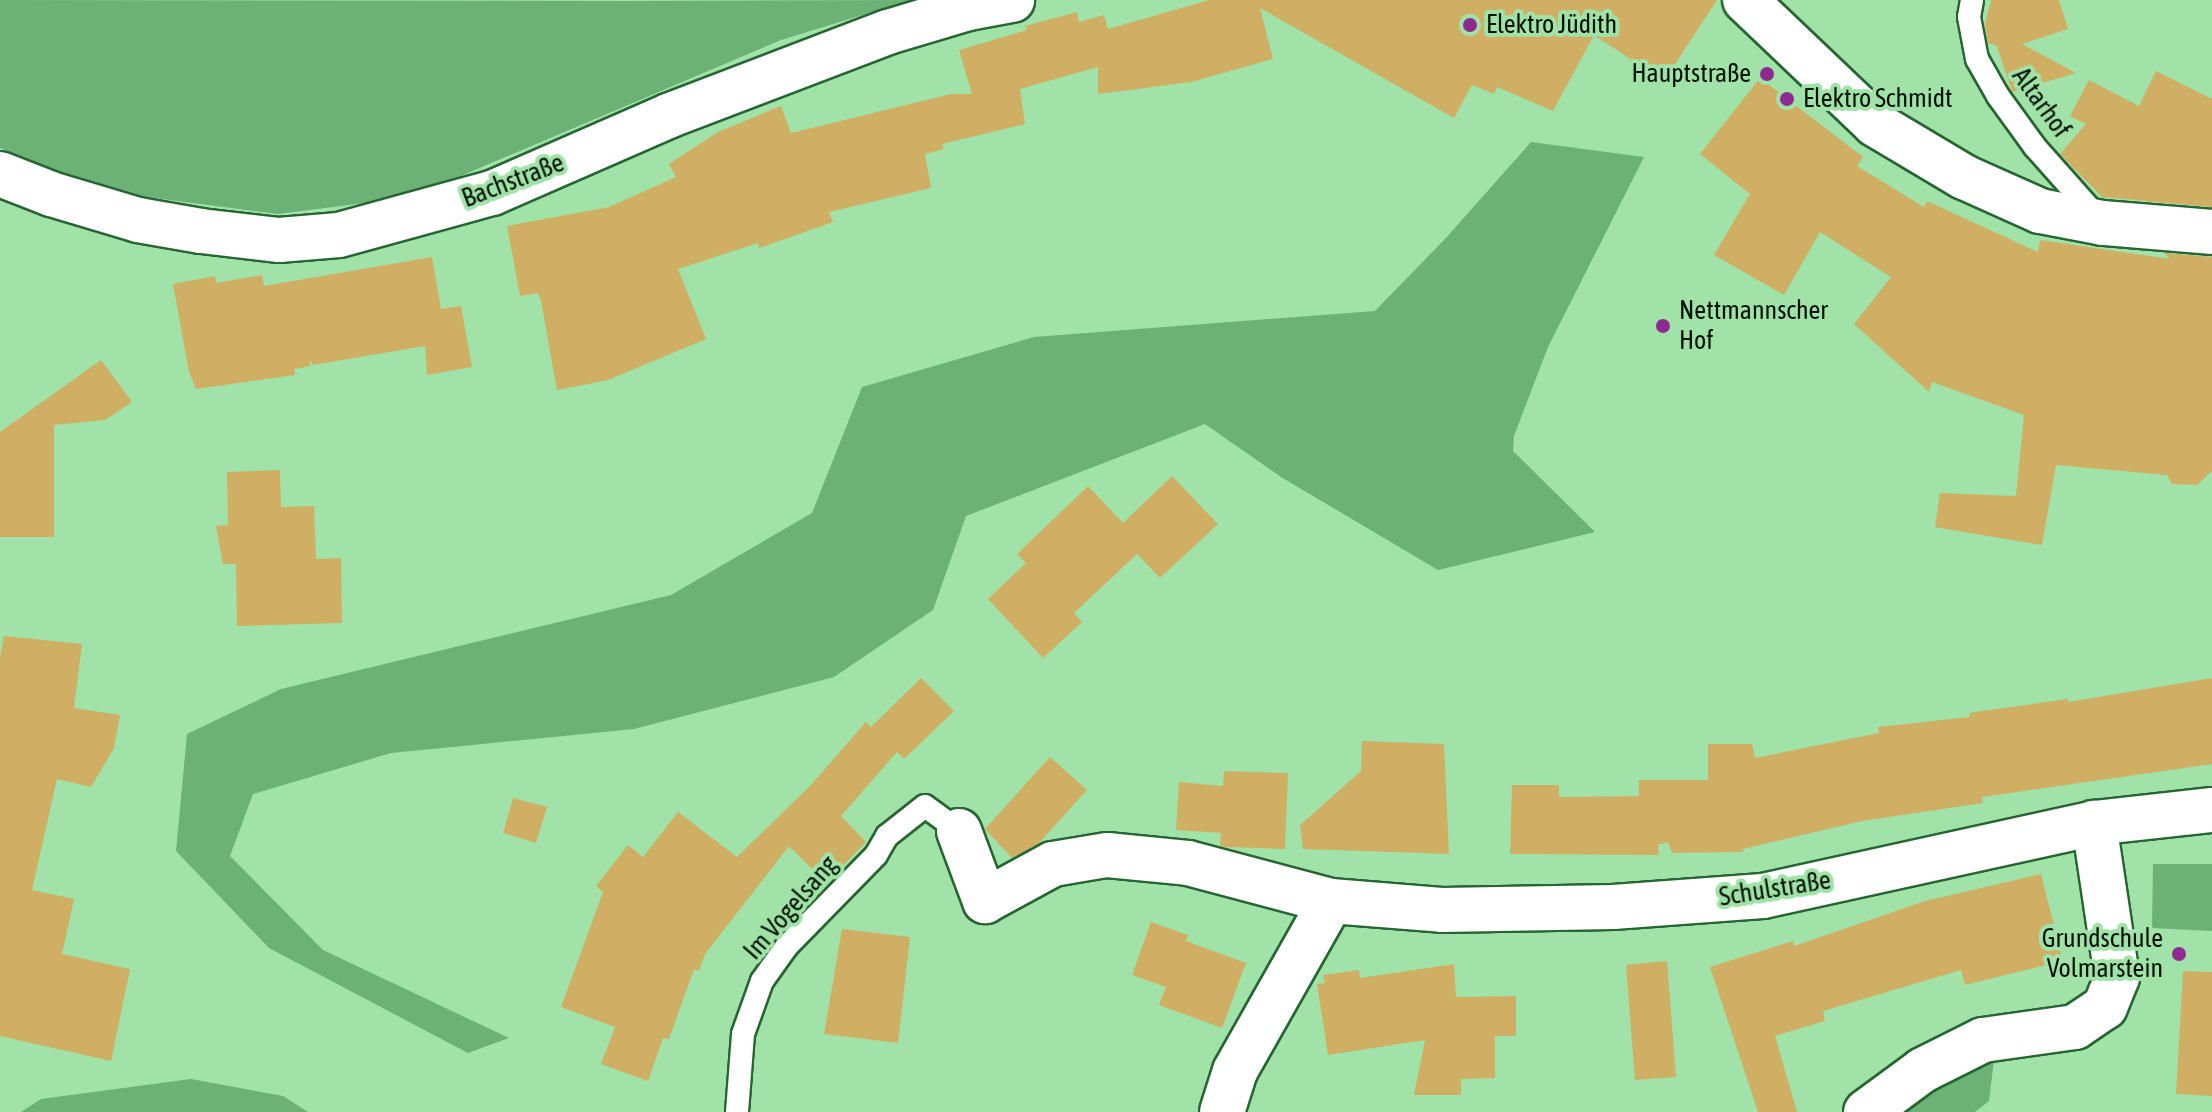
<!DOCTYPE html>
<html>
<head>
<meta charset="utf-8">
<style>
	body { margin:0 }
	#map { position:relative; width:2212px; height:1112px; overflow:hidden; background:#a1e2a8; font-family:"Asap Condensed",sans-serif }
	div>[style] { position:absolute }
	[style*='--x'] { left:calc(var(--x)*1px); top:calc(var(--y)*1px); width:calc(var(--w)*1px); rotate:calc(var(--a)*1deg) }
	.green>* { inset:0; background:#6cb175 }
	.building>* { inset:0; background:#cfaf63 }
	.roads { filter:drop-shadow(2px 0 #276532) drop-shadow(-2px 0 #276532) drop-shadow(0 2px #276532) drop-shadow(0 -2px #276532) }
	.service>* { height:22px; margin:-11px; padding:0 11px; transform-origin:11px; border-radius:11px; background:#fff }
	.minor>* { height:44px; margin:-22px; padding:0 22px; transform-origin:22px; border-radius:22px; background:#fff }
	.tertiary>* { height:44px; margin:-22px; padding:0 22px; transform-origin:22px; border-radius:22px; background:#fff }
	.dots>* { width:22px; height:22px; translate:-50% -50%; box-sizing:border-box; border:4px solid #a1e2a8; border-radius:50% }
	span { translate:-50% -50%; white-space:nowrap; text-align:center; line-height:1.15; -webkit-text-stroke:8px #a1e2a8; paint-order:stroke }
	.poi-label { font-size:26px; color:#001302 }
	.left { translate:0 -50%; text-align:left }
	.right { translate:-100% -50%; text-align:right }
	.street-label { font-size:26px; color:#001302 }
</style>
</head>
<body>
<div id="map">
	<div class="green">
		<div style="clip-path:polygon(0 0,627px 1px,911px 0,781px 40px,442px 184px,380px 201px,278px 214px,147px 197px,61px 172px,0 148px)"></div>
		<div style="clip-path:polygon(1531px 142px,1644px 157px,1548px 347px,1514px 436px,1513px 451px,1595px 532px,1438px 570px,1281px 477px,1205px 424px,966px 516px,933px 610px,834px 677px,634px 729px,391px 753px,253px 794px,230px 856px,323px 950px,509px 1038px,468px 1053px,269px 948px,176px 851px,187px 734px,281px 689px,671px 595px,812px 513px,862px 387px,1034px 337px,1375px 311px,1445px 239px)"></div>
		<div style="clip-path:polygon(2153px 864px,2212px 864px,2212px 931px,2152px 928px)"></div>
		<div style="clip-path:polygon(1994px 1060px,1989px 1101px,1975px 1112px,1893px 1112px,1968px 1068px)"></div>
		<div style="clip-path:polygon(191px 1079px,283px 1096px,308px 1112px,21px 1112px,41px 1099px)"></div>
	</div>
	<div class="building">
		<div style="clip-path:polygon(1209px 0,1717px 0,1664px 81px,1594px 35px,1553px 111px,1497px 87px,1494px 94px,1472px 85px,1454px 118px,1260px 8px,1273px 59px,1191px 82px,1098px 94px,1098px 67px,1020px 89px,1025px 124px,942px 144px,944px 149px,925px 154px,931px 188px,829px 212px,833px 222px,759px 248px,758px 243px,678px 269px,706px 339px,608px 380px,557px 390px,541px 301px,538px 293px,520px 296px,507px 226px,609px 207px,676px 177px,669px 164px,718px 132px,781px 106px,791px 133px,951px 94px,972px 94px,959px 50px,1027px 30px,1025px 26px,1077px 12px,1079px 22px,1104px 15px,1108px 29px)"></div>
		<div style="clip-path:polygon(1991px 0,2059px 0,2068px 29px,2022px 44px,2076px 73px,2012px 92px,1997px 46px,1988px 43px,1985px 24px)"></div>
		<div style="clip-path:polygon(2156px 71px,2212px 99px,2212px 207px,2102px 197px,2060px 154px,2086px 124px,2070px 116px,2089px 80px,2139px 106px)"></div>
		<div style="clip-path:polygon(1760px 78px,1863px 157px,1857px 166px,1924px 207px,1927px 201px,2038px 252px,2040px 240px,2170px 259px,2164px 253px,2212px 257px,2212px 471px,2197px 485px,2172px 484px,2167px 475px,2056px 465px,2042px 545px,1935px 527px,1940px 493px,2016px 496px,2024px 415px,1932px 382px,1929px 392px,1854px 324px,1891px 277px,1820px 232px,1784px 295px,1714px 255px,1750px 194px,1700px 154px)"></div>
		<div style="clip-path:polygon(432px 257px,441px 309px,461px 306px,472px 367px,427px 375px,425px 346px,313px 365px,310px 360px,310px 366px,294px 369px,295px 375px,196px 389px,189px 372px,173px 284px,215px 276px,216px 283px,262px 275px,264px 286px)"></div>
		<div style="clip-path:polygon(101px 360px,132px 402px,105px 420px,54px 425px,54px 537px,0 537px,0 432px)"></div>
		<div style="clip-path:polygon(280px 470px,281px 507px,314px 506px,316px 559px,341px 558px,342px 623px,237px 626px,236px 564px,223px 564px,216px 526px,228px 525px,227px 472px)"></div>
		<div style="clip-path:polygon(1172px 476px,1218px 524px,1160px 578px,1137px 554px,1074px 613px,1082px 622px,1043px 658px,988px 599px,1026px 563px,1017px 554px,1088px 486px,1123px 523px)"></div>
		<div style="clip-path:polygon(4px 636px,82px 644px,74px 708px,120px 715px,114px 748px,91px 787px,57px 779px,32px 890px,74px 899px,62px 954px,130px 969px,111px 1061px,0 1036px,0 657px)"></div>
		<div style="clip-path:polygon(921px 678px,954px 711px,904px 759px,897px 752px,841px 816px,866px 842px,826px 883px,789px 846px,705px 954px,699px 971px,694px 969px,669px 1039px,663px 1038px,648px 1081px,601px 1064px,615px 1027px,561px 1007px,603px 892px,596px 886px,628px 845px,643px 857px,678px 812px,737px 857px,810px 786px,866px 722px,871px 727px)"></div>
		<div style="clip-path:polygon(2212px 678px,2212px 764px,1982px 797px,1983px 803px,1862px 821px,1743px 849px,1743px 852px,1672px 853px,1668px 842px,1658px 845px,1659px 855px,1510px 854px,1512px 785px,1559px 785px,1559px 797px,1639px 796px,1639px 780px,1708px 780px,1708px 744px,1752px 744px,1755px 758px,1879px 733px,1878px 727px,1970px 717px,1969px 713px,2068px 699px,2068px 702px)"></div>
		<div style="clip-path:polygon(1362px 741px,1444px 744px,1449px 854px,1303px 849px,1300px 825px,1361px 771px)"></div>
		<div style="clip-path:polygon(1050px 757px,1087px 790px,1038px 844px,1012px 858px,985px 829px)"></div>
		<div style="clip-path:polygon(1224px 771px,1288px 773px,1285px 849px,1225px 847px,1220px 846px,1221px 833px,1176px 830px,1179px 782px,1223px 786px)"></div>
		<div style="clip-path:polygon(513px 798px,547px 807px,536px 843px,503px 833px)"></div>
		<div style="clip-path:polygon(2041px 874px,2063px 961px,1965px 985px,1961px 970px,1823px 1011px,1825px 1021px,1775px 1036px,1797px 1112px,1758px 1112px,1710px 967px,1793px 941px,1794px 946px,1925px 901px)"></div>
		<div style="clip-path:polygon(1151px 922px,1188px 935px,1186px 941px,1246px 963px,1222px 1028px,1159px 1005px,1166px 987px,1132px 975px)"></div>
		<div style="clip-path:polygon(842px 929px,910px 937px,898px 1043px,824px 1034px)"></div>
		<div style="clip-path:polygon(1667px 961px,1676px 1077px,1635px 1080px,1626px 965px)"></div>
		<div style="clip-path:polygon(1454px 964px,1456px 997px,1516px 996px,1516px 1036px,1495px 1036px,1495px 1078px,1461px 1079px,1461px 1095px,1414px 1095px,1425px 1040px,1328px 1055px,1317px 984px,1325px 983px,1323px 975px,1359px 970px,1360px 978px)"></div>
		<div style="clip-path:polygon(2183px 971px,2212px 972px,2212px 1096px,2176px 1094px)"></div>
	</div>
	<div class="roads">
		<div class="service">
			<div style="--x:1972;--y:0;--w:17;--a:100"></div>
			<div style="--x:1969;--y:17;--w:43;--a:79.2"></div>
			<div style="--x:1977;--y:59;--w:43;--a:60.4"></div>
			<div style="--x:1998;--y:96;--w:63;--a:54"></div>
			<div style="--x:2035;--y:147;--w:96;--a:48.4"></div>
			<div style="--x:737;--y:1112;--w:78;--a:-85.6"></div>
			<div style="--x:743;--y:1034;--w:56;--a:-70.3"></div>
			<div style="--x:762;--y:981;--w:43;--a:-54.5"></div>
			<div style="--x:787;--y:946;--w:127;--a:-45.6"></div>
			<div style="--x:876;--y:855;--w:22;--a:-60"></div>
			<div style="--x:887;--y:836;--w:48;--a:-38.3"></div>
			<div style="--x:925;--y:806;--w:42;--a:36.3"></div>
		</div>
		<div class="minor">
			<div style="--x:959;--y:831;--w:75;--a:69.6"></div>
			<div style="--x:985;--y:901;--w:77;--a:-28.6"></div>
			<div style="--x:1053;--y:864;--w:55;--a:-9.5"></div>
			<div style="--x:1107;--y:855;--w:81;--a:5.6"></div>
			<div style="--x:1188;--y:863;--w:148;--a:14.9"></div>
			<div style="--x:1222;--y:1112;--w:43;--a:-72.4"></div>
			<div style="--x:1235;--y:1071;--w:195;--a:-60.5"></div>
			<div style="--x:1331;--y:901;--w:111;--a:4.6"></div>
			<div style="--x:1442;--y:910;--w:171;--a:-1"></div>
			<div style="--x:1613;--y:907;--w:150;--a:-4.2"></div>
			<div style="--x:1763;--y:896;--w:339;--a:-12.4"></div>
			<div style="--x:2094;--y:823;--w:119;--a:-6.3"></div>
			<div style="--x:1866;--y:1112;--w:71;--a:-36.4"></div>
			<div style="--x:1923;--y:1070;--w:67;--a:-26.6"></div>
			<div style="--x:1983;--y:1040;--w:93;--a:-8"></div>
			<div style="--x:2075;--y:1027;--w:36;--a:-34"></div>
			<div style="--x:2105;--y:1007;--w:32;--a:-68"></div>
			<div style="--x:2117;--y:977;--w:156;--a:-98.5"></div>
		</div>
		<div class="tertiary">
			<div style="--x:1745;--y:0;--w:180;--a:43.6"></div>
			<div style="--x:1875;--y:124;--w:104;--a:30.8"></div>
			<div style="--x:1964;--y:177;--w:83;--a:24.1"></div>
			<div style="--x:2040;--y:211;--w:64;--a:10.8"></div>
			<div style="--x:2103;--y:223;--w:109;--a:4.7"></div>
			<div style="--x:0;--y:174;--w:55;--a:21.4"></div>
			<div style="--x:51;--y:194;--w:91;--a:16.6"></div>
			<div style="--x:138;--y:220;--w:64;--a:9.9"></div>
			<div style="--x:201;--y:231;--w:79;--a:6.6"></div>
			<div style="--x:279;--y:240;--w:60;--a:-4.8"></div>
			<div style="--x:339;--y:235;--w:159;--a:-15.4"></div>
			<div style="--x:492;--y:193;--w:192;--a:-23.6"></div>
			<div style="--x:668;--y:116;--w:235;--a:-20.9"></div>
			<div style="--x:888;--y:32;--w:84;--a:-16.7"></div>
			<div style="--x:968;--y:8;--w:45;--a:-10.3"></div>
		</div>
	</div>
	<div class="dots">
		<div style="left:1470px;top:25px;background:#8f2a91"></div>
		<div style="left:1767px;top:74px;background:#8f2a91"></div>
		<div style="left:1787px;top:99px;background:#8f2a91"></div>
		<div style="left:1663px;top:326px;background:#8f2a91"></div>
		<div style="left:2179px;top:954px;background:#8f2a91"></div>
	</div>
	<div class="poi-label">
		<span class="left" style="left:1486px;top:25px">Elektro Jüdith</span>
		<span class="right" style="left:1751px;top:74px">Hauptstraße</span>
		<span class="left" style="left:1803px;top:99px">Elektro Schmidt</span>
		<span class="left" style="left:1679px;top:326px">Nettmannscher<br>Hof</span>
		<span class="right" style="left:2163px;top:954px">Grundschule<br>Volmarstein</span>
	</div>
	<div class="street-label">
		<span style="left:2041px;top:103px;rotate:54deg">Altarhof</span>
		<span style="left:513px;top:181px;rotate:-21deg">Bachstraße</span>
		<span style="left:1775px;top:889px;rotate:-9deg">Schulstraße</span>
		<span style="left:791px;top:908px;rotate:-49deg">Im Vogelsang</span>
	</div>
</div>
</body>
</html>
